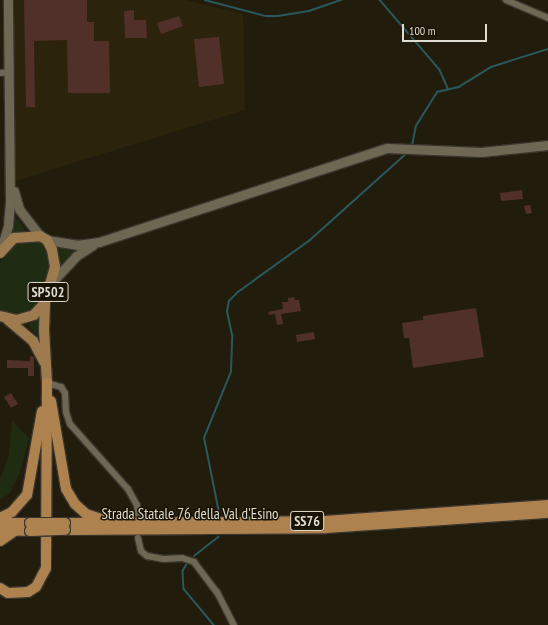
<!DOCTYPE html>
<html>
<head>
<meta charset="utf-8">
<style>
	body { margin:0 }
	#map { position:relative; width:548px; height:625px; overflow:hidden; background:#221c0c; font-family:"PT Sans Narrow",sans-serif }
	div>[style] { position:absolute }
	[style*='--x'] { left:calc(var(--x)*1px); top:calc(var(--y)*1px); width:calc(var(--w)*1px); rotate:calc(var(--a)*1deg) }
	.built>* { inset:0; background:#2b230b }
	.green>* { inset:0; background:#202c12 }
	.stream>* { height:1.5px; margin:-0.75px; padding:0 0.75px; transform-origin:0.75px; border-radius:0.75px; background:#2a585d }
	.building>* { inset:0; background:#52302a }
	.roads { filter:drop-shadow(1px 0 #3a362e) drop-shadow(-1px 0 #3a362e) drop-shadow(0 1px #3a362e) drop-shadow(0 -1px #3a362e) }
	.minor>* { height:6px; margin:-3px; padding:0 3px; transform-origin:3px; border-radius:3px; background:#6d6754 }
	.secondary>* { height:9px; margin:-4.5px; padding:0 4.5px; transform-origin:4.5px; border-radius:4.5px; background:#6d6754 }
	.primary>* { height:10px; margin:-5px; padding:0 5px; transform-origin:5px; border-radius:5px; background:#9e7b4f }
	.trunk>* { height:10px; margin:-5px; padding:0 5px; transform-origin:5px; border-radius:5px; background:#ae824e }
	.bridges { filter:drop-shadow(1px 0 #3a362e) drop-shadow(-1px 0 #3a362e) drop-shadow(0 1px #3a362e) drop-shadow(0 -1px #3a362e) }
	.trunk-bridge>* { height:10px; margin:-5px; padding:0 5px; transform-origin:5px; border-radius:5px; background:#ae824e }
	span { translate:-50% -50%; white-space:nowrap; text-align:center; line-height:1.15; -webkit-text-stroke:3px #191304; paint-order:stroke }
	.shield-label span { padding:1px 3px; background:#191304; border:1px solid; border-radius:3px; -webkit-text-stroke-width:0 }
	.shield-label { font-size:14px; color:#dfdcd1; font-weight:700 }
	.street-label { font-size:15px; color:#dfdcd1 }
	.scale { position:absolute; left:402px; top:24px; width:85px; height:18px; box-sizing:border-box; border:2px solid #dfdcd1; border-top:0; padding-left:5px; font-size:12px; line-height:14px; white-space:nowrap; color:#dfdcd1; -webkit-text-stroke:3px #191304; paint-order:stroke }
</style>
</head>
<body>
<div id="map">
	<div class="built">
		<div style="clip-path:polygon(12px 0,185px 0,243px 14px,245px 110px,15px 181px)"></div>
	</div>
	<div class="green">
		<div style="clip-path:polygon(13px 214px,25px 229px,24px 231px,12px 232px)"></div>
		<div style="clip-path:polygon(35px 239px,46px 246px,53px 257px,37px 310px,16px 316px,0 310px,0 263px,13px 242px)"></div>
		<div style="clip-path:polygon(56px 247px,67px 249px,78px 249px,58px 269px,60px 258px)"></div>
		<div style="clip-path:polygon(40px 318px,39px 338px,28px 325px)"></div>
		<div style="clip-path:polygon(12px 421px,29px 438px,20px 472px,10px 493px,0 500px,0 479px,8px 458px)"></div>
	</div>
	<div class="stream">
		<div style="--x:205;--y:0;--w:63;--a:14.7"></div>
		<div style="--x:266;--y:16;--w:12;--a:0"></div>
		<div style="--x:278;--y:16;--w:31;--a:-9"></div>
		<div style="--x:309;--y:11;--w:34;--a:-19"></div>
		<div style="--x:380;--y:0;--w:92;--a:49.4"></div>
		<div style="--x:440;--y:70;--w:20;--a:66"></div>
		<div style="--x:412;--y:146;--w:20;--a:-79"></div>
		<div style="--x:416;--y:126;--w:40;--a:-58"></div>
		<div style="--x:437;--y:92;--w:23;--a:-13"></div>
		<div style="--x:459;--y:87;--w:38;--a:-32"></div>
		<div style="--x:491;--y:67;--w:60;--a:-17.5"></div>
		<div style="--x:219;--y:513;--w:76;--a:-101.3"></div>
		<div style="--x:204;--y:438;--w:71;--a:-67.8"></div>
		<div style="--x:231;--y:372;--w:37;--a:-88"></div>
		<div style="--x:232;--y:335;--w:24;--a:-102"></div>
		<div style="--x:227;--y:312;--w:11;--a:-80"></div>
		<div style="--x:229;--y:301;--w:13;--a:-45"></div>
		<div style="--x:238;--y:292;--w:89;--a:-35.8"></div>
		<div style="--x:310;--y:240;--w:132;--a:-41.9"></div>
		<div style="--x:194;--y:556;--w:31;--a:-38"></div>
		<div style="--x:188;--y:563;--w:9;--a:122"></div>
		<div style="--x:183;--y:571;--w:18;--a:87"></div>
		<div style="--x:184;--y:589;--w:47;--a:50.2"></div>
	</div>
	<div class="building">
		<div style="clip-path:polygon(24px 0,87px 0,87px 22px,94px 22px,94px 41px,109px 41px,110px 93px,68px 93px,67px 40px,34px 41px,35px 107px,26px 107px)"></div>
		<div style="clip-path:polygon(134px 10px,134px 20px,146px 20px,147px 38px,125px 38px,124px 11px)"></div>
		<div style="clip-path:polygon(179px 16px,183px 26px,161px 34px,157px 23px)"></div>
		<div style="clip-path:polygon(219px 37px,224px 84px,199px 87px,194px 39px)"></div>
		<div style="clip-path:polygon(522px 190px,523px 199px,501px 201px,500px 193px)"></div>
		<div style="clip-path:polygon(530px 205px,532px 213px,526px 214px,524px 206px)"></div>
		<div style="clip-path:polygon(294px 297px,295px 300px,299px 300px,301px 311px,281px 314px,283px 324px,277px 325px,275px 314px,269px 315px,268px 312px,283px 309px,282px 302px,288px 302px,288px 298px)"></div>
		<div style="clip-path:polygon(476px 308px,484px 357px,413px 368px,409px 338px,404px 338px,402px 323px,423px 320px,423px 316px)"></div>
		<div style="clip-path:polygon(314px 332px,315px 339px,297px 342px,296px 335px)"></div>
		<div style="clip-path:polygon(30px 356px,34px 357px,34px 376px,28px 376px,28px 368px,7px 368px,7px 360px,30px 361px)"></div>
		<div style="clip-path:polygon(11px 393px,18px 404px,11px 408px,4px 397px)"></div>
	</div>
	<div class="roads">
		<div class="minor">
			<div style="--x:506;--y:0;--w:46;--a:23.2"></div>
			<div style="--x:0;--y:73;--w:9;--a:-6"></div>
			<div style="--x:47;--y:383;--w:15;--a:16"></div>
			<div style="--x:61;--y:387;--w:7;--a:56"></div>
			<div style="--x:65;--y:393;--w:19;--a:87"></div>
			<div style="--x:66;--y:412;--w:13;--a:72"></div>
			<div style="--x:70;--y:424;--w:87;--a:48.3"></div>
			<div style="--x:128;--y:489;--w:18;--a:61"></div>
			<div style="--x:137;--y:505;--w:9;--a:84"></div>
			<div style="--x:138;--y:538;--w:13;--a:77"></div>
			<div style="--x:141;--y:551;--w:8;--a:40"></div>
			<div style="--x:147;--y:556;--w:17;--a:10"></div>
			<div style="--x:164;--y:559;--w:18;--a:-3"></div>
			<div style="--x:182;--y:558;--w:13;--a:18"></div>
			<div style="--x:194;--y:562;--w:38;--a:53"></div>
			<div style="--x:217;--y:592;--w:37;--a:63"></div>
		</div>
		<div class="secondary">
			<div style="--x:14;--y:191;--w:19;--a:74"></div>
			<div style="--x:19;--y:209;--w:34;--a:52"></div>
			<div style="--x:47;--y:240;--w:30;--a:9"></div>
			<div style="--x:77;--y:245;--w:22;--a:-8"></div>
			<div style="--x:99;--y:242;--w:303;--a:-18.1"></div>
			<div style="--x:387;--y:148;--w:94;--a:2.4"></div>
			<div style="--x:481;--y:152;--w:67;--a:-6"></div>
			<div style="--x:0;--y:252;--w:28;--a:-73"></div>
			<div style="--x:8;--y:225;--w:23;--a:-85"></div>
			<div style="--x:10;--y:202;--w:202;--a:-90.6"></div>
			<div style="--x:52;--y:282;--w:35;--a:-47"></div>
			<div style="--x:76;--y:256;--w:20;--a:-33"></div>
		</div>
		<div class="primary">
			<div style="--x:0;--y:253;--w:21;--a:-47"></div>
			<div style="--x:14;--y:238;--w:26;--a:-4"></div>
			<div style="--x:40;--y:236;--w:8;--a:30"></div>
			<div style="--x:47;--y:240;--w:11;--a:63"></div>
			<div style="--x:52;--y:250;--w:17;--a:80"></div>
			<div style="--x:55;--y:267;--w:37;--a:106"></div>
			<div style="--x:45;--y:303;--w:16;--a:133"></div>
			<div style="--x:34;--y:315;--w:18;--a:164"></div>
			<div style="--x:17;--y:320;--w:17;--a:-167"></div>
			<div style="--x:45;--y:303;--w:26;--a:92"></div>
			<div style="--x:44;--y:329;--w:54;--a:86.8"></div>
			<div style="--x:8;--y:320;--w:33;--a:40"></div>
			<div style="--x:33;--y:341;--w:24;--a:62"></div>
		</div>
		<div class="trunk">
			<div style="--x:51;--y:401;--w:89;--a:80.3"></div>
			<div style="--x:66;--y:489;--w:17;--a:59"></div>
			<div style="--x:75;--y:504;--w:15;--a:42"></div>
			<div style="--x:86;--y:514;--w:16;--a:18"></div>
			<div style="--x:0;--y:518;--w:13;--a:-27"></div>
			<div style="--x:12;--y:512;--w:23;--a:-49"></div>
			<div style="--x:27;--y:495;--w:85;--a:-79.9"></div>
			<div style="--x:0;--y:523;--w:30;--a:0"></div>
			<div style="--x:65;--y:523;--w:260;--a:-0.4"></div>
			<div style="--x:325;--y:521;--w:224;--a:-4.1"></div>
			<div style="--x:0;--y:530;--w:30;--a:2"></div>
			<div style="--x:65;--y:530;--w:261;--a:-0.4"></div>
			<div style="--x:326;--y:528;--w:223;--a:-3.9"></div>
			<div style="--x:0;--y:541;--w:18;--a:-34"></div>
			<div style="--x:0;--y:588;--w:9;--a:32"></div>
			<div style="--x:8;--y:593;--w:20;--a:-3"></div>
			<div style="--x:28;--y:592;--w:9;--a:-32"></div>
			<div style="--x:36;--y:587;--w:21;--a:-62"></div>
			<div style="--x:46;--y:568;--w:185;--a:-89.7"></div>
		</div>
	</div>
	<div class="bridges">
		<div class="trunk-bridge">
			<div style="--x:30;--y:523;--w:35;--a:0"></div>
			<div style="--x:30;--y:531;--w:35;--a:-2"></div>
		</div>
	</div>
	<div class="shield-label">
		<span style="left:48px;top:292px">SP502</span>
		<span style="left:307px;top:521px">SS76</span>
	</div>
	<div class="street-label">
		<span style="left:190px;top:514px">Strada Statale 76 della Val d'Esino</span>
	</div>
	<div class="scale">100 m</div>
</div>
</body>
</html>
